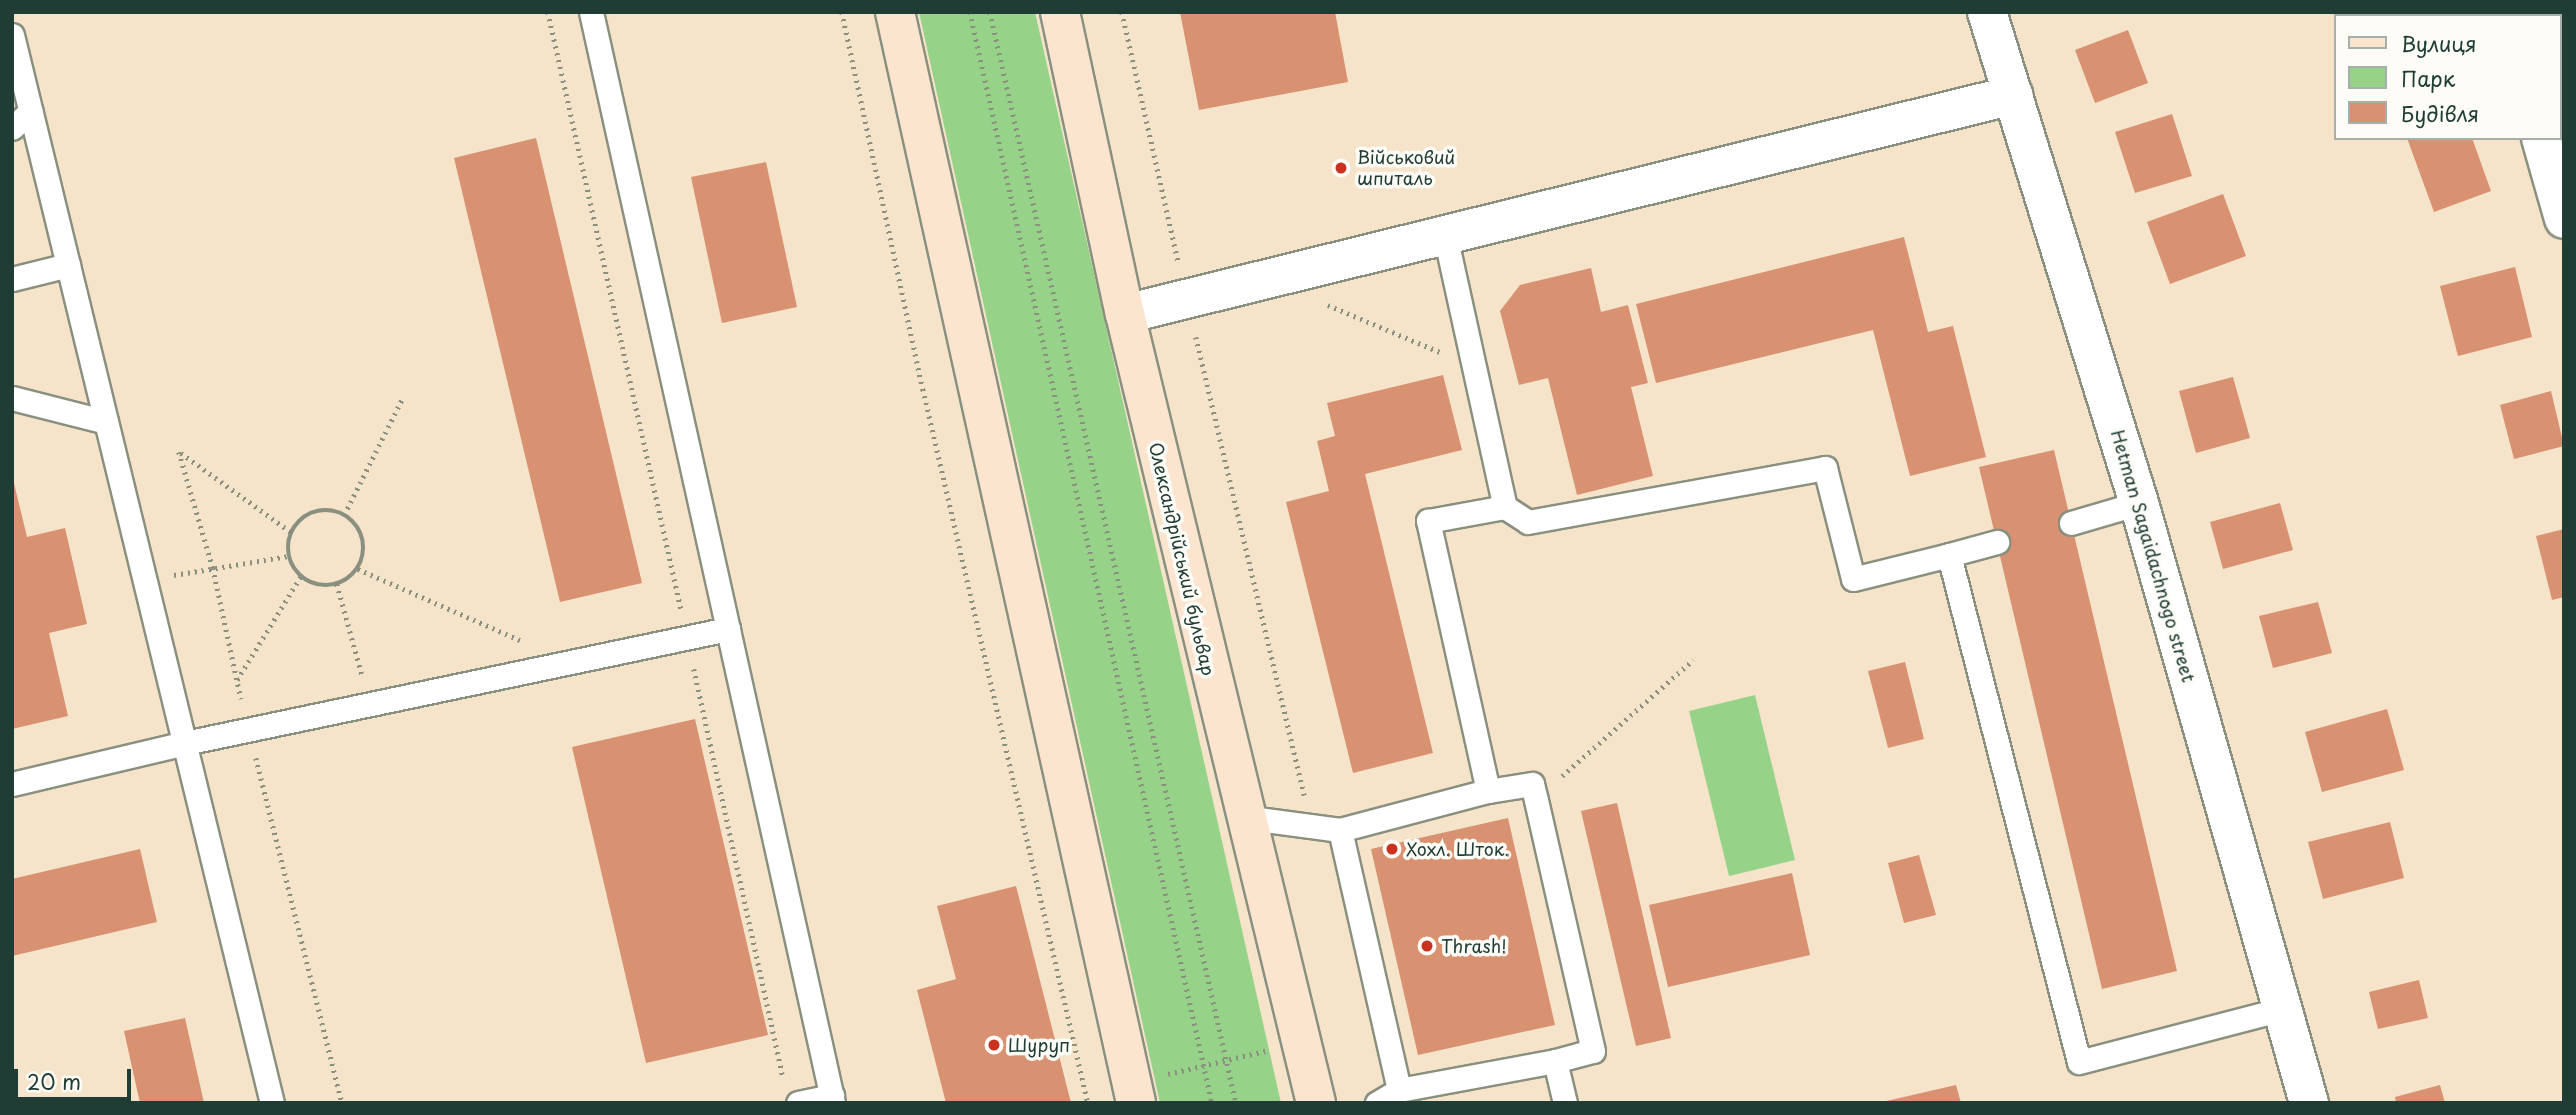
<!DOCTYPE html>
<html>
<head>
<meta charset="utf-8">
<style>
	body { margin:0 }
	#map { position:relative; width:2576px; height:1115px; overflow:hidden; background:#f5e3ca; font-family:"Playpen Sans",sans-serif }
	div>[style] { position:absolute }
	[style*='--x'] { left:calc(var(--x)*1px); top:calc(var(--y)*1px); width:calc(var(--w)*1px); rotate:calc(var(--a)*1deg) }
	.green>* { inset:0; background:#96d389 }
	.building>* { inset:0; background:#d89171 }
	.path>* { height:4.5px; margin-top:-2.25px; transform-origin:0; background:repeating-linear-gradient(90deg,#8a907f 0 2px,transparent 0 7px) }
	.path>.ring { margin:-2.25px; padding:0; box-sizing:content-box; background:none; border:4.5px solid #8a907f; border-radius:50% }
	.roads { filter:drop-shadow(2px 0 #8a907f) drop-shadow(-2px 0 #8a907f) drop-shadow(0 2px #8a907f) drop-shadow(0 -2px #8a907f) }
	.lane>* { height:23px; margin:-11.5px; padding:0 11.5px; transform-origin:11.5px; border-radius:11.5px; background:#fff }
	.street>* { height:38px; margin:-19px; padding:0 19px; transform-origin:19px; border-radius:19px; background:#fff }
	.secondary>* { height:38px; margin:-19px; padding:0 19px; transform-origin:19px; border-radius:19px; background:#fce5cf }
	.dots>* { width:19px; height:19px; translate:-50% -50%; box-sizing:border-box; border:4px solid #fdfcf7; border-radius:50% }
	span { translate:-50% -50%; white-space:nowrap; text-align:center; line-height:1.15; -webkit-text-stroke:7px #fdfcf7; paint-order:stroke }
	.poi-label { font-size:18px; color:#1f3d34 }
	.left { translate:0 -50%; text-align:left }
	.street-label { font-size:18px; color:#1f3d34 }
	.frame { position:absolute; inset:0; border:14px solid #1f3d34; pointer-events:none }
	.legend { position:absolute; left:2334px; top:14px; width:228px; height:126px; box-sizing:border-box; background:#fdfcf7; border:2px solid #a4b0a9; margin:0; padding:9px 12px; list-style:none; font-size:21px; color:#1f3d34 }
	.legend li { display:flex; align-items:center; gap:14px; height:35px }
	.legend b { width:35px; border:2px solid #a4b0a9 }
	.scale { position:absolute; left:14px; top:1069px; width:117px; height:32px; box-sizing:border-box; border:4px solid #1f3d34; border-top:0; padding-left:9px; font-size:21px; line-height:24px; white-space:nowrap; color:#1f3d34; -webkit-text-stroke:5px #fdfcf7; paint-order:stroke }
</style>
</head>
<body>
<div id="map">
	<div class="green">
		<div style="clip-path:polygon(919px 12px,1035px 12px,1281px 1103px,1160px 1103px)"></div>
		<div style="clip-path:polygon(1755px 695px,1795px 860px,1729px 876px,1689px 711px)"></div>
	</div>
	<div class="building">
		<div style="clip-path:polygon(1180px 12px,1335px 12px,1348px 82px,1199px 110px)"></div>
		<div style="clip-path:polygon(2388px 12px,2428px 12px,2430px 16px,2379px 16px)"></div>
		<div style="clip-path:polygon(2535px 12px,2564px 12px,2564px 27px,2560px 28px,2560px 16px)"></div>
		<div style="clip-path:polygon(2128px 30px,2148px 83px,2095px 103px,2075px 50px)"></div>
		<div style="clip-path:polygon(2564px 68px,2564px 100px,2563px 100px,2560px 69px)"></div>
		<div style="clip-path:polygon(2172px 114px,2192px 176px,2135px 193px,2115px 132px)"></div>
		<div style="clip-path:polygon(536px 138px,642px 583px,560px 602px,454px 158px)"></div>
		<div style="clip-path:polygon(2407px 138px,2472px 138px,2491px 191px,2434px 212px)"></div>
		<div style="clip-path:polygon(766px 162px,797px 307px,722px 323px,691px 177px)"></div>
		<div style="clip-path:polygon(2223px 194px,2246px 256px,2170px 284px,2147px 222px)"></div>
		<div style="clip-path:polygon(1904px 237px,1928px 332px,1953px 326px,1986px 457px,1910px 476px,1873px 330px,1656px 383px,1636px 304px)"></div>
		<div style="clip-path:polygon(2515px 267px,2532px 337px,2458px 356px,2440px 286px)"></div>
		<div style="clip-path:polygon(1591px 268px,1601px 312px,1628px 305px,1648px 383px,1631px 387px,1653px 476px,1577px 495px,1548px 378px,1519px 385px,1500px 311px,1520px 285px)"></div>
		<div style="clip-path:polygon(1443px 375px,1462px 450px,1365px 474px,1433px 753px,1353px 773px,1286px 502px,1329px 491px,1317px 441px,1335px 436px,1327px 403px)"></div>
		<div style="clip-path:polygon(2233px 377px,2250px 438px,2196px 453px,2179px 391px)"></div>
		<div style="clip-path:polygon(2551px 391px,2564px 446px,2514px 459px,2500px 405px)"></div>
		<div style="clip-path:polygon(2054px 450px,2177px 971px,2102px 989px,1979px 467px)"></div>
		<div style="clip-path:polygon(12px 475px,27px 537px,65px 528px,87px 624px,49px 633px,68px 716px,12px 729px)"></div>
		<div style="clip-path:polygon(2280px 503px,2293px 550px,2223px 569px,2210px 522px)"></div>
		<div style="clip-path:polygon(2564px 529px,2564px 597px,2552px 600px,2536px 536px)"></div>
		<div style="clip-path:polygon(2318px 602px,2332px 653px,2273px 668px,2259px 616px)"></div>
		<div style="clip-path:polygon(1905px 662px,1924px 739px,1888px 748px,1868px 671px)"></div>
		<div style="clip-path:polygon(2387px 709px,2404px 770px,2322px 792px,2305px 732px)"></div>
		<div style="clip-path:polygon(695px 719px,768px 1035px,646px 1063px,572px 747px)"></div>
		<div style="clip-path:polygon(1617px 803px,1671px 1038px,1636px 1046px,1581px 811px)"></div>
		<div style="clip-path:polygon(1508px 818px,1555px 1025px,1418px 1055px,1371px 849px)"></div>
		<div style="clip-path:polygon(2390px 822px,2404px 878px,2323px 899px,2308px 842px)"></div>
		<div style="clip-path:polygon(140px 849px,157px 922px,12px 956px,12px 879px)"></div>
		<div style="clip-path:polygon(1919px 855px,1936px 915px,1904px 923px,1888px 863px)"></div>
		<div style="clip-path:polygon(1792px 873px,1810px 955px,1668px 987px,1649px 905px)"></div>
		<div style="clip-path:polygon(1016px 886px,1071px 1103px,946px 1103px,917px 990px,956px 979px,937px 906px)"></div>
		<div style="clip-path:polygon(2419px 980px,2428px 1018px,2378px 1029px,2369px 992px)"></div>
		<div style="clip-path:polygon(185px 1018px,204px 1103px,140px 1103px,124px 1031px)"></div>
		<div style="clip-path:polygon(1956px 1085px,1961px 1103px,1883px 1103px,1882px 1102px)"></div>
		<div style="clip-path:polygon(2440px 1085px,2445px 1103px,2396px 1103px,2395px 1097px)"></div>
	</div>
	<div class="path">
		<div style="--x:548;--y:12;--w:612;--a:77.44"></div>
		<div style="--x:842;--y:12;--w:386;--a:77.9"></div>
		<div style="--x:923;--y:389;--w:733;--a:76.99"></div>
		<div style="--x:970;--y:12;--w:1118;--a:77.49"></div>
		<div style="--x:990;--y:12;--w:1118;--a:77.29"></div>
		<div style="--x:1122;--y:12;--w:255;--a:77.3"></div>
		<div style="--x:1328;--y:305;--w:121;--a:22.8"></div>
		<div style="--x:1196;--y:337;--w:471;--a:76.7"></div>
		<div style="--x:179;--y:452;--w:121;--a:73.7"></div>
		<div style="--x:213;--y:568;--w:134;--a:77.9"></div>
		<div style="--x:181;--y:453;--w:135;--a:35.7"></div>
		<div class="ring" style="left:288px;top:510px;width:71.5px;height:71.5px"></div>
		<div style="--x:344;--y:515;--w:132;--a:-63.4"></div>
		<div style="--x:358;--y:569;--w:177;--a:23.7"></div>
		<div style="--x:174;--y:575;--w:117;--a:-9.4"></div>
		<div style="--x:337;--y:584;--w:94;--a:74.6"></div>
		<div style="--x:694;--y:669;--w:419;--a:77.7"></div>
		<div style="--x:237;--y:680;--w:122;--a:-58.4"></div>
		<div style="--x:256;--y:758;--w:356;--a:76"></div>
		<div style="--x:1562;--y:776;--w:175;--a:-41.5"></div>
		<div style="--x:1168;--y:1074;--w:100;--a:-13.3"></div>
	</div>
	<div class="roads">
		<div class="lane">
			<div style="--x:591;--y:12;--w:1118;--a:77.49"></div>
			<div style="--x:12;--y:35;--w:1099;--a:76.32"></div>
			<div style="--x:12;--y:128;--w:25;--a:-42"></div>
			<div style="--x:1445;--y:235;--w:279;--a:77.6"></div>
			<div style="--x:12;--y:279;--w:58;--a:-14"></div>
			<div style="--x:12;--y:398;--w:97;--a:14.3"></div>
			<div style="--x:2071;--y:523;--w:71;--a:-16.4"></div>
			<div style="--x:1949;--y:555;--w:50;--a:-15.2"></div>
			<div style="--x:12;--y:784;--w:178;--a:-13.3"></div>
			<div style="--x:185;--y:743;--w:555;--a:-11.86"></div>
			<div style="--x:1243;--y:817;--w:98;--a:7.6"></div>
			<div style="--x:1340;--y:830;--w:267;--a:77.2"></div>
			<div style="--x:1399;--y:1090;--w:26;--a:149"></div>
			<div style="--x:1340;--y:830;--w:153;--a:-14.8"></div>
			<div style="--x:1399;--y:1090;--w:159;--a:-10.5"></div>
			<div style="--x:798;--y:1103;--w:35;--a:-12"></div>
			<div style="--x:1565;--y:1103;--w:43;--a:-103.4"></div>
			<div style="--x:1555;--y:1061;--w:39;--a:-15"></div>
			<div style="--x:1593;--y:1051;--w:257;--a:-102.8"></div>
			<div style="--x:1536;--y:800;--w:16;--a:-104"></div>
			<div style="--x:1532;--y:784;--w:45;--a:171"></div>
			<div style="--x:1488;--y:791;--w:277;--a:-102.5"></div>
			<div style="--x:1428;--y:521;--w:78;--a:-10.3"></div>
			<div style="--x:1505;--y:507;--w:27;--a:33"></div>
			<div style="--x:1528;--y:522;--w:302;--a:-10.3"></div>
			<div style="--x:1825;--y:468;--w:114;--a:75.8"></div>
			<div style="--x:1853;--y:579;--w:99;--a:-14"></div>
			<div style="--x:1949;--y:555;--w:523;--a:75.62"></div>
			<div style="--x:2079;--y:1062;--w:210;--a:-14.6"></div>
		</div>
		<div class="street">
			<div style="--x:1987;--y:12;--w:514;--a:72.8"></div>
			<div style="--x:2139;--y:503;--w:624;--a:74.18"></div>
			<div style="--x:2504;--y:12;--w:4;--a:76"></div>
			<div style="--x:2541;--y:138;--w:84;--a:74.1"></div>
			<div style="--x:1125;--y:314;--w:915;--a:-13.85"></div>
		</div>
		<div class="secondary">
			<div style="--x:895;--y:12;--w:1117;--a:77.54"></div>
			<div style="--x:1060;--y:12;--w:309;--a:77.9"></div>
			<div style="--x:1125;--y:314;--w:812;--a:76.39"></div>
		</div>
	</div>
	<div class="dots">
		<div style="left:1341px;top:168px;background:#c8321e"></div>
		<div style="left:1392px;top:849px;background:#c8321e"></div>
		<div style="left:1427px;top:946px;background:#c8321e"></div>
		<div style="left:994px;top:1045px;background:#c8321e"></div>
	</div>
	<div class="poi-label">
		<span class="left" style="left:1357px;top:168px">Військовий<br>шпиталь</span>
		<span class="left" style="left:1406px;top:849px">Хохл. Шток.</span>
		<span class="left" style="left:1441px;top:946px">Thrash!</span>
		<span class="left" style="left:1008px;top:1045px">Шуруп</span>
	</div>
	<div class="street-label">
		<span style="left:2153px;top:556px;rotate:74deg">Hetman Sagaidachnogo street</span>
		<span style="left:1182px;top:559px;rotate:77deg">Олександрійський бульвар</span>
	</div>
	<div class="frame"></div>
	<ul class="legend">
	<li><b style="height:9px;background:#fce5cf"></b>Вулиця</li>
	<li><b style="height:19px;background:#96d389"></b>Парк</li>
	<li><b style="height:19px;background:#d89171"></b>Будівля</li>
	</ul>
	<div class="scale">20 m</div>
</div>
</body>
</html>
